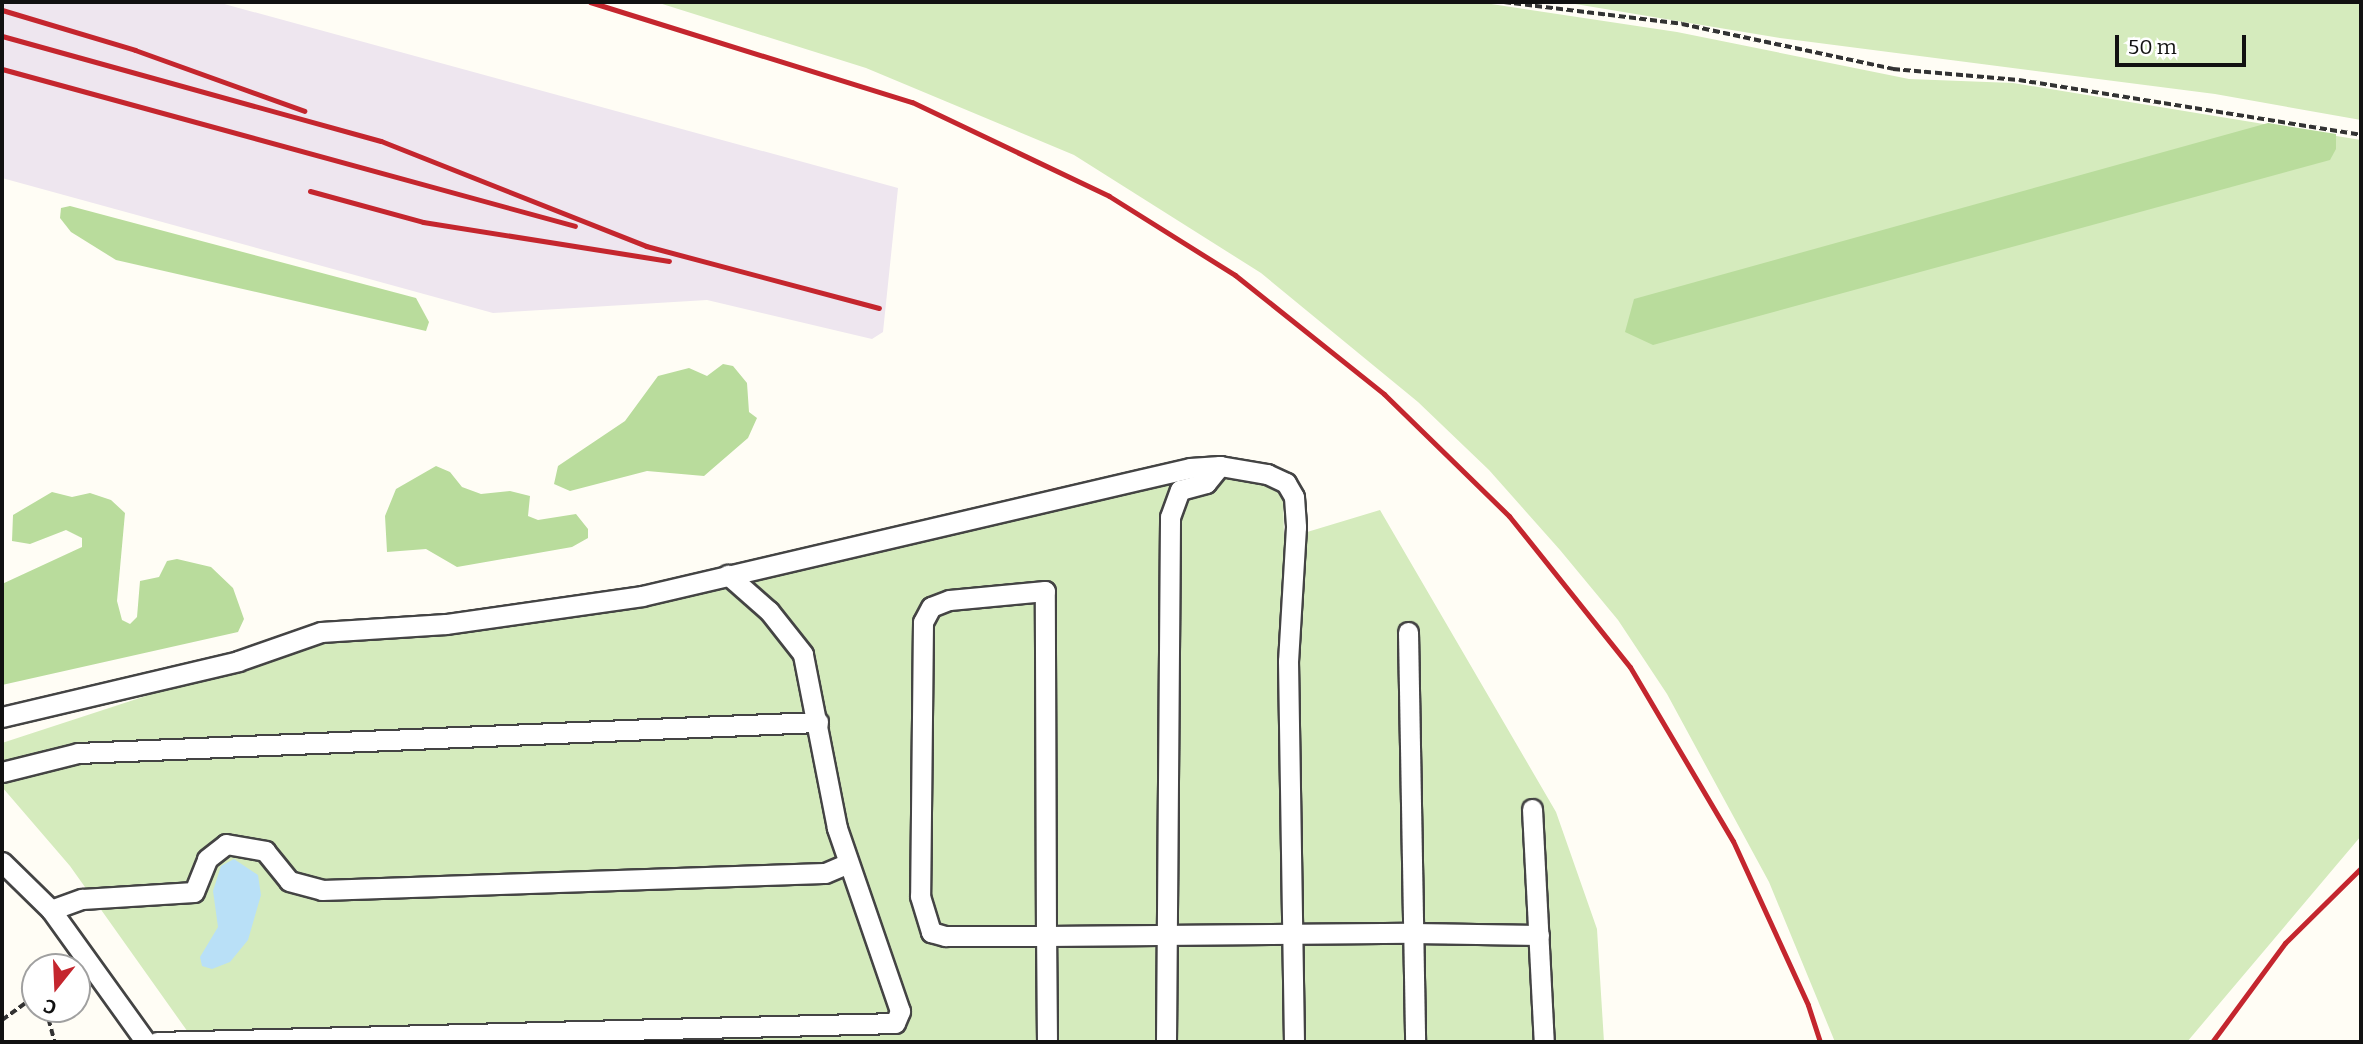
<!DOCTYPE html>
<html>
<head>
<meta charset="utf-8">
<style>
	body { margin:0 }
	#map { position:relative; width:2363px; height:1044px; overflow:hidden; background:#fffdf5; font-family:Bitter,serif }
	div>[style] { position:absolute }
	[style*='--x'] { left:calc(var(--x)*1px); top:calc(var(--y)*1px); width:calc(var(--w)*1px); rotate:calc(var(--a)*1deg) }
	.industrial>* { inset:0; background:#eee6ef }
	.green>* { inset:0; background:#d5ebbd }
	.forest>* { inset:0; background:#b9dc9c }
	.water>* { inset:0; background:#b9e0f7 }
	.path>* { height:3.5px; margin-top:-1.75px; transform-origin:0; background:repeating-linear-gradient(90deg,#333 0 7px,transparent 0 10.5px) }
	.roads { filter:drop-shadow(2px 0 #444) drop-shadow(-2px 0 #444) drop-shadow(0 2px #444) drop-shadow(0 -2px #444) }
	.minor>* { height:19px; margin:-9.5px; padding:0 9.5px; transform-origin:9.5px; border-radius:9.5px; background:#fff }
	.rail>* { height:5px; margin:-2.5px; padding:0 2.5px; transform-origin:2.5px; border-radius:2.5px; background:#c4262e }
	span { translate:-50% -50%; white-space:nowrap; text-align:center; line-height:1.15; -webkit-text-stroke:7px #fff; paint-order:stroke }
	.frame { position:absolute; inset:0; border:4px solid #111; pointer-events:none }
	.north { position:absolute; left:21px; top:953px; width:70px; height:70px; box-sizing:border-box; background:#fff; border:2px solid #a0a0a0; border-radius:50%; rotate:198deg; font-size:19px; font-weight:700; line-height:28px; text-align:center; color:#111 }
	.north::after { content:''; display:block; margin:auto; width:24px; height:32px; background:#c4262e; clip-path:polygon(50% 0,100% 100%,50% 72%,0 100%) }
	.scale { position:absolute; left:2115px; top:35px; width:131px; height:32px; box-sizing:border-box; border:4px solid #111; border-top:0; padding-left:9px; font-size:21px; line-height:24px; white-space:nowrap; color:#111; -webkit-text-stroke:5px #fff; paint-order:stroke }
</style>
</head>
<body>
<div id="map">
	<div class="industrial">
		<div style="clip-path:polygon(2px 2px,217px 2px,898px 188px,883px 332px,872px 339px,707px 300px,493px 313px,2px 178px)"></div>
	</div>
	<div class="green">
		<div style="clip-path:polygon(656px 2px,1478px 2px,1677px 32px,1909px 79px,2013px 83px,2361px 140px,2361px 836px,2187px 1042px,1835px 1042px,1769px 882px,1667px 694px,1618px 620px,1560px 550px,1489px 470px,1418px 402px,1261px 273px,1074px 155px,866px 68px)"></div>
		<div style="clip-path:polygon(1563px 2px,2361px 2px,2361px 120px,2215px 94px,1780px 38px)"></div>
		<div style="clip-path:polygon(1261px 473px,1283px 486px,1284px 539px,1380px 510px,1556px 812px,1597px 929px,1604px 1042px,195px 1042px,70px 866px,2px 787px,2px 743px,348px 630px,447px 628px,1117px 489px)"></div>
	</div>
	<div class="forest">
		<div style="clip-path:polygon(2268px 123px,2336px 134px,2336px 149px,2330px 160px,1653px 345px,1625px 332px,1634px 299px)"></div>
		<div style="clip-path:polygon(70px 206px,416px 298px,429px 322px,426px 331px,116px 260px,71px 232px,60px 218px,61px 208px)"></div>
		<div style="clip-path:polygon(723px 364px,733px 366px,747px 383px,749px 412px,757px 418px,748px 438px,704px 476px,647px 471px,570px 491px,554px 484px,558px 466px,625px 421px,658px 376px,689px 368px,707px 376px)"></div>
		<div style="clip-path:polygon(436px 466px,450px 472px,462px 487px,481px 494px,510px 491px,530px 496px,528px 516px,538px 520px,576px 514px,588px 529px,588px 538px,572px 547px,457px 567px,426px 549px,387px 552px,385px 516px,396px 489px)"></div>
		<div style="clip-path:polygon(52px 492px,72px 497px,90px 493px,111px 500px,125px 513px,117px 601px,122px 620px,130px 624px,137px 617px,140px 581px,159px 577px,167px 561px,177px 559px,211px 567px,233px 588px,244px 619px,238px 632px,2px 685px,2px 584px,82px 547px,82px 538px,66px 530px,30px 544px,12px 541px,13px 515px)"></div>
	</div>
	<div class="water">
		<div style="clip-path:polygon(234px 859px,258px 875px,261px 895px,248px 940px,230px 962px,212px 969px,202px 966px,200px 957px,218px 927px,213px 891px,221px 866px)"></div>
	</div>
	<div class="path">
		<div style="--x:1504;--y:2;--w:179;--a:7"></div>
		<div style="--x:1682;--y:24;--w:216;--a:12"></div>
		<div style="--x:1893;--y:69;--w:126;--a:5"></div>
		<div style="--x:2019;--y:80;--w:346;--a:9.1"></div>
		<div style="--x:46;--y:1009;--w:34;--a:75"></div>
		<div style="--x:2;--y:1020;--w:41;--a:-36"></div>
	</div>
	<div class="roads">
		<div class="minor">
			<div style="--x:1408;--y:632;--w:410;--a:89"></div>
			<div style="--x:2;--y:717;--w:243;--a:-13.3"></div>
			<div style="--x:238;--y:661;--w:88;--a:-19.3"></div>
			<div style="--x:321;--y:632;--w:125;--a:-3.7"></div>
			<div style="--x:446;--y:624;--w:198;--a:-8.1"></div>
			<div style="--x:642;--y:596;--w:563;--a:-13.15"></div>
			<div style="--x:1190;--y:468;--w:30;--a:-4"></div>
			<div style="--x:1220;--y:466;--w:48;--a:9.7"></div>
			<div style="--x:1267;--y:474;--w:21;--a:25"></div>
			<div style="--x:1286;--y:483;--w:16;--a:60"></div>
			<div style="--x:1294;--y:497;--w:30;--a:86"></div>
			<div style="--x:1296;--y:527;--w:134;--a:93.4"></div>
			<div style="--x:1288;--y:661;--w:381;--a:89.1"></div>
			<div style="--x:2;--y:772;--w:78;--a:-14"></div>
			<div style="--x:78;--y:753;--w:741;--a:-2.4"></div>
			<div style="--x:1532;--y:809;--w:233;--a:87.1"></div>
			<div style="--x:2;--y:862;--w:69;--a:44.4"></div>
			<div style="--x:51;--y:910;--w:163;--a:54.3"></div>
			<div style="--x:51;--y:910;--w:33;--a:-20"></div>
			<div style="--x:82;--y:899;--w:112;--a:-3.6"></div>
			<div style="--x:194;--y:892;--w:35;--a:-68"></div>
			<div style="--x:207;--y:859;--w:24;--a:-38"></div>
			<div style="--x:226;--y:844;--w:40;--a:10"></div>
			<div style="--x:265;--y:851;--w:38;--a:51"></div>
			<div style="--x:289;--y:881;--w:34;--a:15"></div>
			<div style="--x:322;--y:890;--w:503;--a:-1.94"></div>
			<div style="--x:825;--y:873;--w:25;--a:-23"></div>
			<div style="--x:157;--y:1042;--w:738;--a:-1.47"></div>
			<div style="--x:895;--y:1023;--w:13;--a:-67"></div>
			<div style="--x:900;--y:1011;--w:194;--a:-109"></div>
			<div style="--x:837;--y:828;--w:177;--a:-101.1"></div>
			<div style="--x:803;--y:654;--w:55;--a:-128.3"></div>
			<div style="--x:769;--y:611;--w:55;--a:-138.7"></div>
			<div style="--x:1047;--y:1042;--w:106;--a:-90.5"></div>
			<div style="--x:1046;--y:936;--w:345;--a:-90.2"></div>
			<div style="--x:1045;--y:591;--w:96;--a:174.6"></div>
			<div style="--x:949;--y:600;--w:19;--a:159"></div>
			<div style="--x:931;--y:607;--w:17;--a:118"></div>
			<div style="--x:923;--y:622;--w:274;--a:90.6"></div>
			<div style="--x:920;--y:896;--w:38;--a:73"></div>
			<div style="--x:931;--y:932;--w:15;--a:16"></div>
			<div style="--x:945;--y:936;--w:101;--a:0"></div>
			<div style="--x:1046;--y:936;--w:365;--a:-0.5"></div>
			<div style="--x:1411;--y:933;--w:128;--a:0.9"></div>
			<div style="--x:1166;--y:1042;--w:525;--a:-89.56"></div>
			<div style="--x:1170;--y:517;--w:29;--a:-70"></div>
			<div style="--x:1180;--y:490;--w:27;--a:-15"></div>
			<div style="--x:1206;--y:483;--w:22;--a:-51"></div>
		</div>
	</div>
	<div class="rail">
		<div style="--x:590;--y:2;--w:337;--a:17.3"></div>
		<div style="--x:912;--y:102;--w:218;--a:25.5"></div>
		<div style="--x:1109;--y:196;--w:149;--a:32.1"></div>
		<div style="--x:1235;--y:275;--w:191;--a:38.6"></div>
		<div style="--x:1384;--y:394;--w:175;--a:44.3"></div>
		<div style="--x:1509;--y:516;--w:193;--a:51.3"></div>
		<div style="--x:1630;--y:667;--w:202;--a:59.4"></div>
		<div style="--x:1733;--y:841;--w:180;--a:65.4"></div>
		<div style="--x:1808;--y:1005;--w:39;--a:72"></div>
		<div style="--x:2;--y:10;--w:139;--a:16.7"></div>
		<div style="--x:135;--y:50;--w:180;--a:19.8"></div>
		<div style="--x:2;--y:36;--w:393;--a:15.5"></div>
		<div style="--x:381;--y:141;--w:285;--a:21.6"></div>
		<div style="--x:646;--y:246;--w:241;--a:14.9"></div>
		<div style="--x:2;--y:69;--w:594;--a:15.32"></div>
		<div style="--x:310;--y:191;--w:117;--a:15.3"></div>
		<div style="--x:423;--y:222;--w:249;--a:9"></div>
		<div style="--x:2212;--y:1042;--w:123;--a:-53.6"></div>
		<div style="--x:2285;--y:943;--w:107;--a:-44.6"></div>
	</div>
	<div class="frame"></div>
	<div class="north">С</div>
	<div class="scale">50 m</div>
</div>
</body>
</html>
